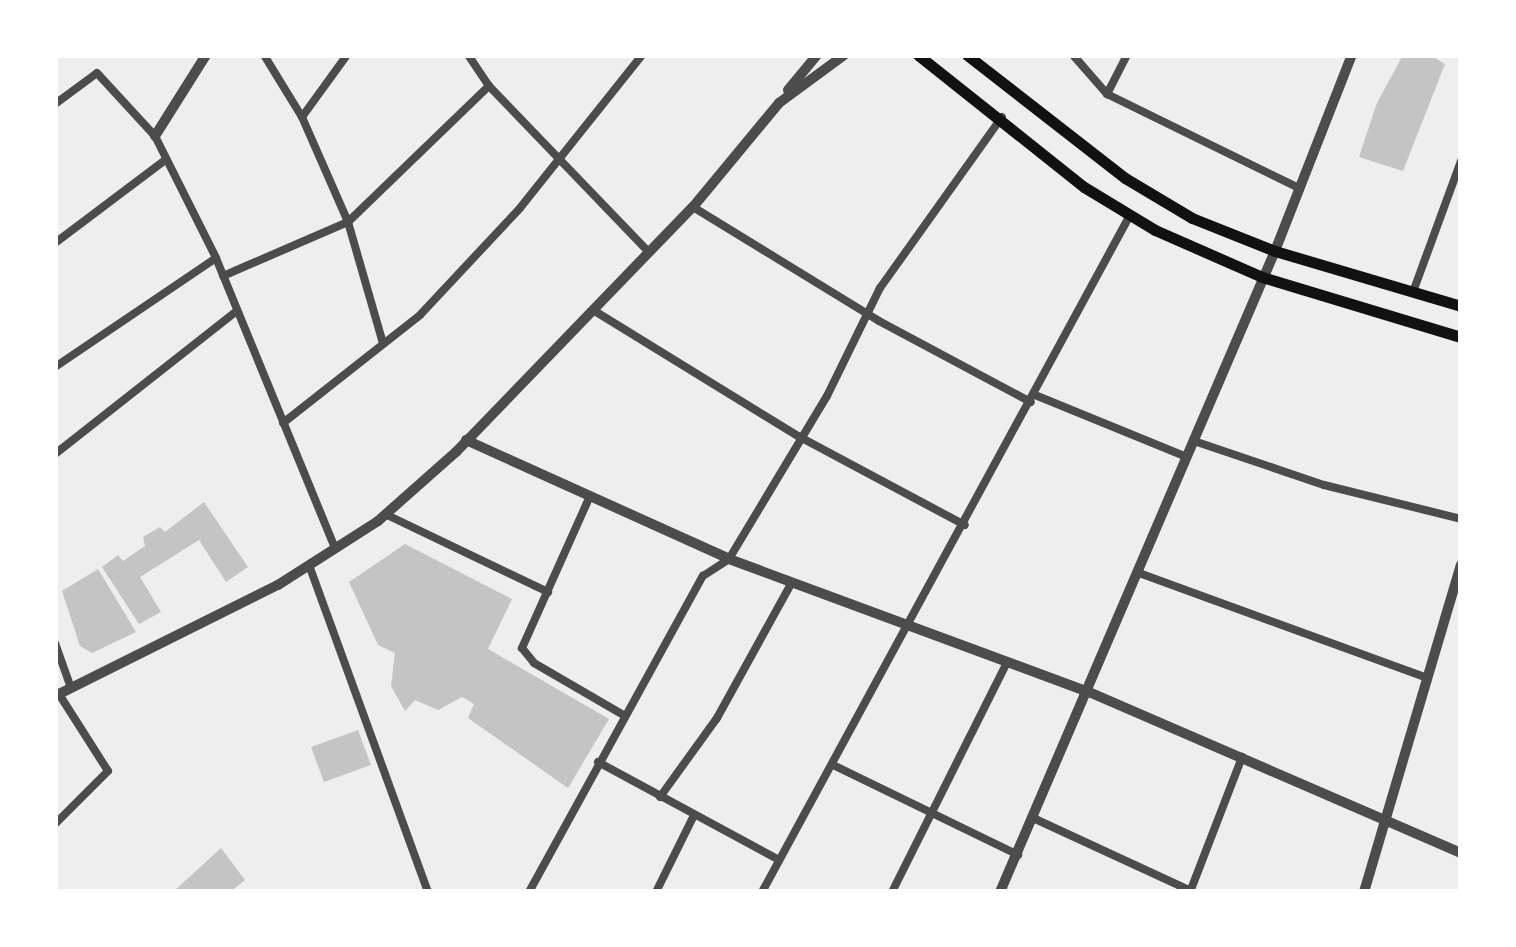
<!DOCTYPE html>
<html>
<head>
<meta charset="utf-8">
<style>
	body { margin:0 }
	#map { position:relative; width:1516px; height:947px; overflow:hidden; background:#fff; font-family:"Sofia Sans Condensed",sans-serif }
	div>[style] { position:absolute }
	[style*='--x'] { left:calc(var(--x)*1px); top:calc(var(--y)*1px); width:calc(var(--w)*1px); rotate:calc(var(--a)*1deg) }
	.green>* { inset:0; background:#eee }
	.building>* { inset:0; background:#c4c4c4 }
	.minor>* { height:8px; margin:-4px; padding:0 4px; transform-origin:4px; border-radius:4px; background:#4c4c4c }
	.tertiary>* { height:10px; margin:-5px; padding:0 5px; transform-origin:5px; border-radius:5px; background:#4c4c4c }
	.secondary>* { height:11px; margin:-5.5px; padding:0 5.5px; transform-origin:5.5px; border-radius:5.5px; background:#111 }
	span { translate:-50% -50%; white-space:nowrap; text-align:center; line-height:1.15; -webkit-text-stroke:10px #fff; paint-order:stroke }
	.frame { position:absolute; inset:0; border:58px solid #fff; pointer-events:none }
</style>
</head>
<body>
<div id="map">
	<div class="green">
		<div style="clip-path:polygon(55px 55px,1461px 55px,1461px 892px,55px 892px)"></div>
	</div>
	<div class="building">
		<div style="clip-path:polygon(1403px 55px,1430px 55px,1445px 64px,1403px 171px,1359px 157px,1377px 103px)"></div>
		<div style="clip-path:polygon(204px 502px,248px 567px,226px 582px,199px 540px,140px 577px,161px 612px,139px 624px,102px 567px,118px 555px,123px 561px,145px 546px,143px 537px,160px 527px,165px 532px)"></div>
		<div style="clip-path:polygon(405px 544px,512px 599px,488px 649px,609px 719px,568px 788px,468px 718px,474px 704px,462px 697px,438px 710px,415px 700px,405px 711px,391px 686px,395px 653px,378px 645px,349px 582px)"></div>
		<div style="clip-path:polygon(98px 569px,136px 632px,92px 653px,80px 646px,62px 591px)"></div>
		<div style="clip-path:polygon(358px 730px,371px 765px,324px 782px,311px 747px)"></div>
		<div style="clip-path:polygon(221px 848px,245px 880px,230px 892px,173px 892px)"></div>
	</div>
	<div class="minor">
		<div style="--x:264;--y:55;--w:73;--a:58.5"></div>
		<div style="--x:302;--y:117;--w:115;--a:66.3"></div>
		<div style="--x:348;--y:222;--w:126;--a:73.9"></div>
		<div style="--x:1073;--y:55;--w:52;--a:48.9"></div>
		<div style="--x:1127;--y:55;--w:44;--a:117.1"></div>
		<div style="--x:1107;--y:94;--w:214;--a:26.1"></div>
		<div style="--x:489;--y:86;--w:231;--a:46.1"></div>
		<div style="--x:55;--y:104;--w:52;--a:-36.4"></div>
		<div style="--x:97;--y:73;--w:86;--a:47.4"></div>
		<div style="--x:155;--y:136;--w:136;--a:63.4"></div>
		<div style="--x:216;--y:258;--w:313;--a:67.7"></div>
		<div style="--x:302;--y:117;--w:77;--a:-54"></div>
		<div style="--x:693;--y:207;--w:218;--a:31.5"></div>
		<div style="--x:879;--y:321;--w:172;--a:28.1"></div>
		<div style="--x:55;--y:243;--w:138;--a:-37"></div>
		<div style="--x:223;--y:276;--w:136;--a:-23.4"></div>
		<div style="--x:348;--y:222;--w:196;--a:-44"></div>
		<div style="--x:489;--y:86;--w:37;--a:-124"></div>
		<div style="--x:1413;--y:292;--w:140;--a:-69.9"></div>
		<div style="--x:593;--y:310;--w:241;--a:31.6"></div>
		<div style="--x:798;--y:436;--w:189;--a:28.1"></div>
		<div style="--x:55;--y:367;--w:194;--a:-34.1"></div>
		<div style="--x:1035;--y:395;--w:164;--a:22.2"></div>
		<div style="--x:283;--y:423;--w:174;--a:-38.2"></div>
		<div style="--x:420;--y:315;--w:146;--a:-46.9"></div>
		<div style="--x:520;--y:208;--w:196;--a:-51.4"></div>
		<div style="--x:1194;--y:441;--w:137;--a:18.7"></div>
		<div style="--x:1324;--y:485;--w:141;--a:13.9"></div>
		<div style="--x:55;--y:454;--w:231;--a:-38.2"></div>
		<div style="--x:590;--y:496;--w:167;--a:114.1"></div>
		<div style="--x:522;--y:648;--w:19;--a:51"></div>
		<div style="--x:534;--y:663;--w:105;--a:30.2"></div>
		<div style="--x:385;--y:514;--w:181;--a:25.6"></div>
		<div style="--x:309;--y:565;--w:348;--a:70"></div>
		<div style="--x:1139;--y:573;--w:307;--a:20"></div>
		<div style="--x:55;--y:643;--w:48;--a:70.4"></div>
		<div style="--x:598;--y:762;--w:206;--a:28.4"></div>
		<div style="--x:833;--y:765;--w:206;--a:25.9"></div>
		<div style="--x:660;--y:797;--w:97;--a:-54.2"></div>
		<div style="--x:717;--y:718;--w:153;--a:-61.1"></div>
		<div style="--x:1033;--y:818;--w:174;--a:24.8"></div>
		<div style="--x:55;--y:824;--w:75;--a:-45"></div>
		<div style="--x:108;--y:771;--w:91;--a:-122.5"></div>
		<div style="--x:529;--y:892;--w:361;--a:-61.2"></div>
		<div style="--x:703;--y:576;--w:31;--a:-33"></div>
		<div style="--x:729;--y:559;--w:190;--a:-59"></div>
		<div style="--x:827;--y:396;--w:120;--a:-63.9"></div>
		<div style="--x:880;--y:288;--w:210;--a:-54.5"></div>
		<div style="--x:656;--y:892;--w:86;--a:-63.7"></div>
		<div style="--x:762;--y:892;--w:768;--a:-61.47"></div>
		<div style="--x:892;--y:892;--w:257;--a:-63.4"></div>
		<div style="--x:1190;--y:892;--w:145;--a:-68.9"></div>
	</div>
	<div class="tertiary">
		<div style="--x:788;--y:90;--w:45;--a:-50.4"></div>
		<div style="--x:155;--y:136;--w:96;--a:-57.8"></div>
		<div style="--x:466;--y:440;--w:289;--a:24.3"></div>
		<div style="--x:729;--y:559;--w:384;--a:20.3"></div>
		<div style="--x:1089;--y:692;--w:405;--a:23.4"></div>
		<div style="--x:55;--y:696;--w:249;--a:-26.5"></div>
		<div style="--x:278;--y:585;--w:119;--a:-32.6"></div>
		<div style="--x:378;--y:521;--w:104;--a:-41.5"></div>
		<div style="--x:456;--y:452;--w:341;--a:-46"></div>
		<div style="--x:693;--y:207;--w:135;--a:-50.4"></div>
		<div style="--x:779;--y:103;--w:81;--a:-36.4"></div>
		<div style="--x:1000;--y:892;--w:697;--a:-66.78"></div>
		<div style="--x:1275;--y:251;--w:211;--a:-68.6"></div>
		<div style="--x:1364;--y:892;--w:341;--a:-73.5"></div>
	</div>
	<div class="secondary">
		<div style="--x:918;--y:55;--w:212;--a:38.5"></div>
		<div style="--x:1084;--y:187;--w:83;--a:31.2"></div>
		<div style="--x:1155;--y:230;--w:117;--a:23.7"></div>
		<div style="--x:1262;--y:277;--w:208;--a:16.8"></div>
		<div style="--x:967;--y:55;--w:200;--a:37.9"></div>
		<div style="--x:1125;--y:178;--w:78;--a:30.8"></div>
		<div style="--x:1192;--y:218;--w:89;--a:21.7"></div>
		<div style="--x:1275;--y:251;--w:194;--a:16.5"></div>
	</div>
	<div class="frame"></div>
</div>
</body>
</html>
